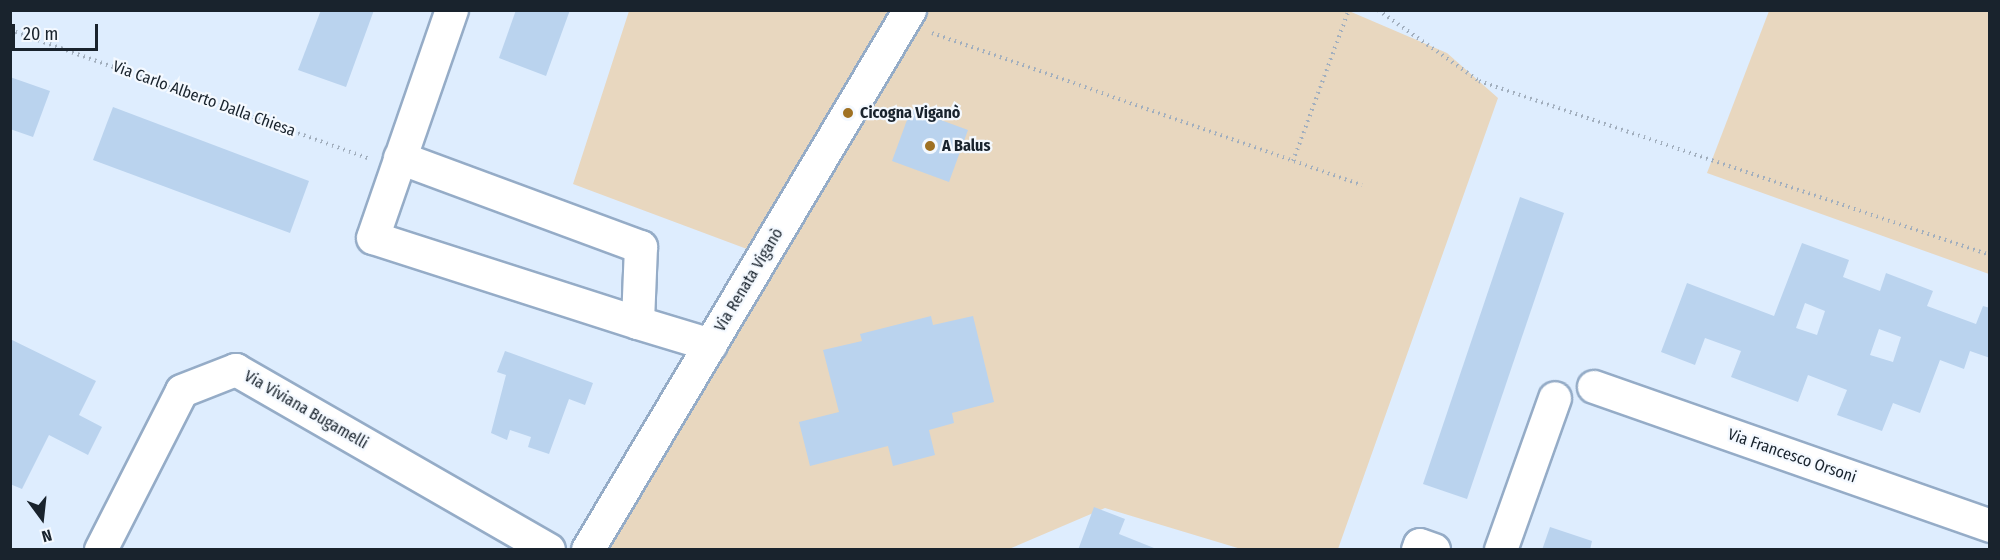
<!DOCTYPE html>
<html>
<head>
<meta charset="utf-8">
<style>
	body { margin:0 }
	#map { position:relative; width:2000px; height:560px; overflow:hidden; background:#deedfe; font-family:"Fira Sans Condensed",sans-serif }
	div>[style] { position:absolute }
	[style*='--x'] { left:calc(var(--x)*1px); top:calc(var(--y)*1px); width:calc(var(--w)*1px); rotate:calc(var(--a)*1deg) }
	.green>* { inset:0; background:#e8d7bf }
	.building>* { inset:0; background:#bad3ee }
	.path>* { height:4px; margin-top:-2px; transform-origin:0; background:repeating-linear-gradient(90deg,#a2afbe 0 1.5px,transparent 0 6px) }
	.roads { filter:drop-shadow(2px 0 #95acc7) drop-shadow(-2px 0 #95acc7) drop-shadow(0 2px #95acc7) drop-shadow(0 -2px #95acc7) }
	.street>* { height:32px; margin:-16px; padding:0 16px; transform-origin:16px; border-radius:16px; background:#fff }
	.dots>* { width:16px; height:16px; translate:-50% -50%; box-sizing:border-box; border:3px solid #f4f9ff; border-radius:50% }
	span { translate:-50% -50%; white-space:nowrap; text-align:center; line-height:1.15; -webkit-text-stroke:4.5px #f4f9ff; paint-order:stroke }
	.street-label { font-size:16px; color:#19232d }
	.poi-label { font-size:16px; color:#19232d; font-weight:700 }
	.left { translate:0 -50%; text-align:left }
	.frame { position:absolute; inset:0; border:12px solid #19232d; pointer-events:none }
	.north { position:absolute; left:12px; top:488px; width:60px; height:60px; -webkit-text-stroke:4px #f4f9ff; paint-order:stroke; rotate:165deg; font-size:16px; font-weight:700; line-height:24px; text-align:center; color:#19232d }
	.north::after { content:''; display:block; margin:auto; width:21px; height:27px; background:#19232d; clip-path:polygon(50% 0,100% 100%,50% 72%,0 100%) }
	.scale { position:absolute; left:12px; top:24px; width:86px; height:27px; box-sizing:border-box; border:3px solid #19232d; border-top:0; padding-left:8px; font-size:18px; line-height:21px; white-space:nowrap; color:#19232d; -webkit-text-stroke:4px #f4f9ff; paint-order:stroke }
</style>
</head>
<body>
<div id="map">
	<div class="green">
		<div style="clip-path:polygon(629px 11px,1349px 11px,1447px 53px,1498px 98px,1338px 549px,1241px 549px,1105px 508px,1009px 549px,588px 549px,763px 255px,573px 184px)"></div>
		<div style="clip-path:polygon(1769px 11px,1989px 11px,1989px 274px,1707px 173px)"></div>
	</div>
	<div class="building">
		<div style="clip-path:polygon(321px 10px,374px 10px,346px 87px,298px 70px)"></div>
		<div style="clip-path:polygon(516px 10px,570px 10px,546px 76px,499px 58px)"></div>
		<div style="clip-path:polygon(10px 77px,50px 91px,33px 137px,10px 129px)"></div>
		<div style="clip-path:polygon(113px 107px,309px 181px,290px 233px,93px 160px)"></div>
		<div style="clip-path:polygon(911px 109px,968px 130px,949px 182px,892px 161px)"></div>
		<div style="clip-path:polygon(1520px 197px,1564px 213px,1467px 499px,1423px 484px)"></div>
		<div style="clip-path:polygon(evenodd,1802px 243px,1849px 260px,1843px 277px,1880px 291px,1886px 273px,1933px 291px,1927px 306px,1976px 324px,1983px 306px,1990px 308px,1990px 358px,1970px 351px,1964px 369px,1940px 360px,1920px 413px,1893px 403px,1882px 431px,1837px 415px,1847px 390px,1808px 375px,1798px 402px,1731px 377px,1741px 351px,1705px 338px,1695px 365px,1661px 352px,1687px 283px,1774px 316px,1802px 243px,1805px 303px,1825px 311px,1817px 335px,1796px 328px,1805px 303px,1802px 243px,1879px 329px,1901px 337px,1893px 362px,1870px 355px,1879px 329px)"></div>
		<div style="clip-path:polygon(931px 316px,933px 325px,973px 316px,994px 402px,952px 413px,954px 423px,929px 430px,935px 455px,893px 466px,888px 446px,810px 466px,799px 422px,839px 412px,823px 350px,862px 341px,860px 334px)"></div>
		<div style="clip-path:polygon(10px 339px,96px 381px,79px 415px,102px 427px,88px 455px,49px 435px,22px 489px,10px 484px)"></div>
		<div style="clip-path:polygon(505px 351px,593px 383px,585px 405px,569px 399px,549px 454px,528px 447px,531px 437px,510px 430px,507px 440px,491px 433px,506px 375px,497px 372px)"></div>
		<div style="clip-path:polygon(1094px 507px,1125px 519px,1119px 534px,1159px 550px,1078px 550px)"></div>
		<div style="clip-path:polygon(1550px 527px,1592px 541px,1590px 550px,1542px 550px)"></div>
	</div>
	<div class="path">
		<div style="--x:1378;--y:10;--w:123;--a:35.1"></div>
		<div style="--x:1479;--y:81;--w:540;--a:18.8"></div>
		<div style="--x:10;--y:30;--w:383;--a:19.7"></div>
		<div style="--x:932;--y:33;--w:456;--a:19.5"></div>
		<div style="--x:1293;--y:161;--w:161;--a:-69.7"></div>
	</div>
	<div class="roads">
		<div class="street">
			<div style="--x:400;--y:158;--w:257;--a:20.3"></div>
			<div style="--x:641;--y:247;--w:76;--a:92.3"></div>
			<div style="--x:638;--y:323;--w:278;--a:-162.2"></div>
			<div style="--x:373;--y:238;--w:241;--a:-70.9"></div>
			<div style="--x:638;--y:323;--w:76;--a:16.8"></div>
			<div style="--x:1594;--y:387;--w:420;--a:19.3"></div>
			<div style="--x:101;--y:550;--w:178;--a:-63"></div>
			<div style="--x:182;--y:391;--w:58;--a:-21.3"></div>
			<div style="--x:236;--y:370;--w:361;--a:29.9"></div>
			<div style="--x:588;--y:550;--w:629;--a:-59.19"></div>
			<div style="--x:1418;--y:550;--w:5;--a:-68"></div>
			<div style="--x:1420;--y:545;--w:15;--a:20"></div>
			<div style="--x:1501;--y:550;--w:161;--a:-70.4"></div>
		</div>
	</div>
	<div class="dots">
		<div style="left:848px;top:113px;background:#9f7123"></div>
		<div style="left:930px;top:146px;background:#9f7123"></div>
	</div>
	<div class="street-label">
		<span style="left:204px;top:99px;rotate:20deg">Via Carlo Alberto Dalla Chiesa</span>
		<span style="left:749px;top:280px;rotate:-59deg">Via Renata Viganò</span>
		<span style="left:306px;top:410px;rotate:30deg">Via Viviana Bugamelli</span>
		<span style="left:1792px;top:456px;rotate:19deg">Via Francesco Orsoni</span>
	</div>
	<div class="poi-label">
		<span class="left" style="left:860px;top:113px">Cicogna Viganò</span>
		<span class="left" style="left:942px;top:146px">A Balus</span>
	</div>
	<div class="frame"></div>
	<div class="north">N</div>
	<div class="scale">20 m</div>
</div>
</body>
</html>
